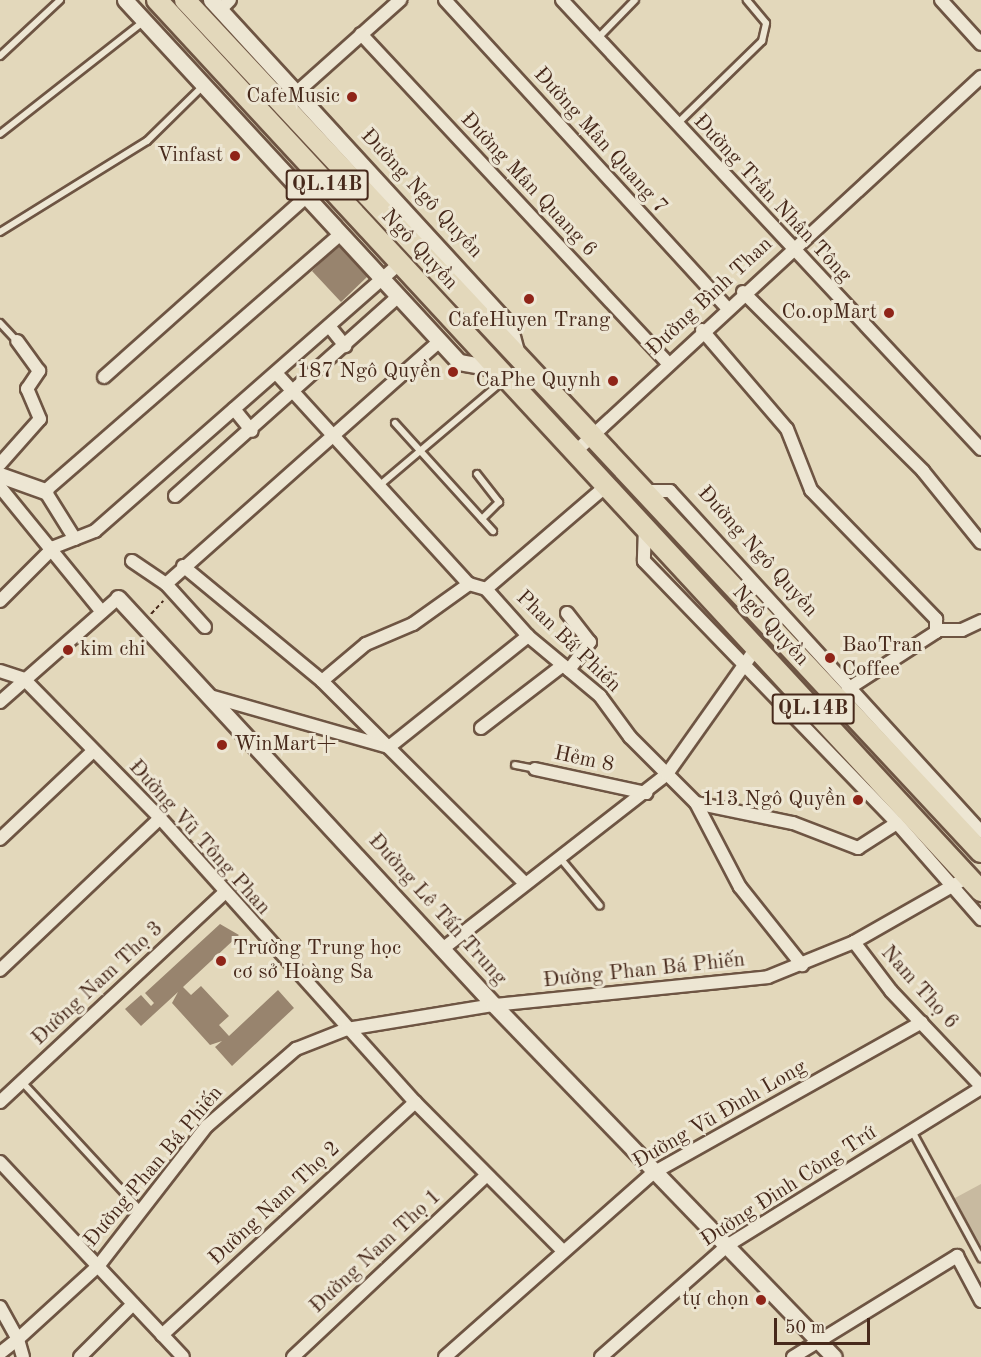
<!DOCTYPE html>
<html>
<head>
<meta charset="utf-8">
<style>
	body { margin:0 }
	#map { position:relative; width:981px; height:1357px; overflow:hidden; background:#e3d8bb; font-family:"Old Standard TT",serif }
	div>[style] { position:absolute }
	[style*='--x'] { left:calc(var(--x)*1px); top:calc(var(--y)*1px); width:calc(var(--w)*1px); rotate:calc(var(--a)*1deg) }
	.green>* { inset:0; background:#c8baa0 }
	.building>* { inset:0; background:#98846e }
	.path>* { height:2px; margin-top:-1px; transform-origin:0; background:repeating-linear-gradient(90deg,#47291b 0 4.5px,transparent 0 7.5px) }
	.roads { filter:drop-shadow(2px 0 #6e5543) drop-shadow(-2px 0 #6e5543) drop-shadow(0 2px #6e5543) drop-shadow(0 -2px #6e5543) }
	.service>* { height:6px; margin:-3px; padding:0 3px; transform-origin:3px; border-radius:3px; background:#ede6d3 }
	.minor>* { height:12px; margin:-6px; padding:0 6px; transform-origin:6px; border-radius:6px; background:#ede6d3 }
	.tertiary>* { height:15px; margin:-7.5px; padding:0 7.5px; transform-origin:7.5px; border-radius:7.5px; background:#ede6d3 }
	.trunk>* { height:20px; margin:-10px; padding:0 10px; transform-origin:10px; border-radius:10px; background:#e3d8bb }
	.dots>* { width:16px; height:16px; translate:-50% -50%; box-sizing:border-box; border:3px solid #ede6d3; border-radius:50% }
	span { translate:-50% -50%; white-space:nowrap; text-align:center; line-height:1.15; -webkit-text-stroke:6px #ede6d3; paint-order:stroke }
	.shield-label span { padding:2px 4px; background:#ede6d3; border:2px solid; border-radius:4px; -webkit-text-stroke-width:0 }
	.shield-label { font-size:20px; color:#47291b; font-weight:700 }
	.poi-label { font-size:21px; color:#47291b }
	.right { translate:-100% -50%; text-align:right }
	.left { translate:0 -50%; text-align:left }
	.street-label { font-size:21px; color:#47291b }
	.scale { position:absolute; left:774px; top:1318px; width:96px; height:27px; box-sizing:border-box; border:3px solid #47291b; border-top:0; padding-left:8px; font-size:18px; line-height:21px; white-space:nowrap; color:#47291b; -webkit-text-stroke:4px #ede6d3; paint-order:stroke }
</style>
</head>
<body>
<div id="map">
	<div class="green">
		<div style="clip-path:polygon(981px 1184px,981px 1248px,955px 1198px)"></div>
	</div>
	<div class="building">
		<div style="clip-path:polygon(339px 245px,368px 276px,341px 302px,312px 271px)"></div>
		<div style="clip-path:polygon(220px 924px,239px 935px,183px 987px,191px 995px,201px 986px,229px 1016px,219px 1025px,229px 1036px,278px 990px,294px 1008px,232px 1066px,215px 1047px,222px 1041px,210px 1045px,172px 1003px,178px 992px,141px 1026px,125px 1009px,141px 995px,151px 1006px,154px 1003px,145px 993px)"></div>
	</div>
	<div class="path">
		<div style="--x:151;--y:614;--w:18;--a:-47"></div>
	</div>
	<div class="roads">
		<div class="service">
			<div style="--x:598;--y:38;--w:53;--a:-45.8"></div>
			<div style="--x:0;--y:56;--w:82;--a:-43"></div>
			<div style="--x:677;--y:124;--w:119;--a:-44.3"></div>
			<div style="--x:762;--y:41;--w:18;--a:-77"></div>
			<div style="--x:766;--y:23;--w:30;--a:-130"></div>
			<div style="--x:0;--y:134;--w:183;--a:-38.1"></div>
			<div style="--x:0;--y:232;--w:173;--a:-31.8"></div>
			<div style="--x:147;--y:141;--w:78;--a:-44.5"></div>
			<div style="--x:0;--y:323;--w:25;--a:47"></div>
			<div style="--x:395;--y:423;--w:146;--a:47.8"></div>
			<div style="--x:477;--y:474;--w:36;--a:52"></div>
			<div style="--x:499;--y:502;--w:24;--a:135"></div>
			<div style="--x:380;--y:485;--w:164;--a:-40.3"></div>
			<div style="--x:515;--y:765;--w:20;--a:11"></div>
			<div style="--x:560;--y:858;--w:62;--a:50.2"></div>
			<div style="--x:22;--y:1082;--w:173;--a:47.3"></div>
			<div style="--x:912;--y:1131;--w:145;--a:61.5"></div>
		</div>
		<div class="minor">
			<div style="--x:445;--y:0;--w:416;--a:47.5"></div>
			<div style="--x:562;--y:0;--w:614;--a:46.98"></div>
			<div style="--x:941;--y:0;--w:59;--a:47.7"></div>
			<div style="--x:220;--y:10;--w:14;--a:-45"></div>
			<div style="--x:361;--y:34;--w:449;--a:47"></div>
			<div style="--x:296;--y:93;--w:140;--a:-41.8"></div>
			<div style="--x:743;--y:292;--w:254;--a:44.8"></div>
			<div style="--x:923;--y:471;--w:92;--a:51.1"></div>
			<div style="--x:329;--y:326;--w:26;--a:51"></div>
			<div style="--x:702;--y:330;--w:130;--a:49.4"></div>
			<div style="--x:787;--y:429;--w:66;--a:68.5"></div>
			<div style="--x:811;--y:490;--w:180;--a:45.9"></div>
			<div style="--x:936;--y:619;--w:13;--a:90"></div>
			<div style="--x:936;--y:632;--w:105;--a:147.1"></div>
			<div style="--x:276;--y:373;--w:286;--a:47.6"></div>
			<div style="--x:469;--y:584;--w:18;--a:16"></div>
			<div style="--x:486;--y:589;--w:63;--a:48.2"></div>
			<div style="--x:528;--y:636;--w:94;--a:39.8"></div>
			<div style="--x:600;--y:696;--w:51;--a:53.8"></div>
			<div style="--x:630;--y:737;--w:93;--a:45"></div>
			<div style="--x:696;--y:803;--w:95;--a:62.4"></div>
			<div style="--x:740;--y:887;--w:100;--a:51.5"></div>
			<div style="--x:104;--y:377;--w:271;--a:-41.7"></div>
			<div style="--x:234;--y:409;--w:28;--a:51"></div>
			<div style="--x:575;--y:452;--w:553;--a:-42.73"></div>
			<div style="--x:0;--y:464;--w:60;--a:-48.4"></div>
			<div style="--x:40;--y:419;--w:33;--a:-113"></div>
			<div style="--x:27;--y:389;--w:22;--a:-56"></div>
			<div style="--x:39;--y:371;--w:37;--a:-126"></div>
			<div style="--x:0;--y:487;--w:161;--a:50.8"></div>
			<div style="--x:644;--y:491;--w:26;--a:0"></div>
			<div style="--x:670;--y:491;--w:461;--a:47.6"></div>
			<div style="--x:175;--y:496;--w:300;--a:-41.8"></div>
			<div style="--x:645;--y:527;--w:34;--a:92"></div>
			<div style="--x:644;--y:561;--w:364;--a:46"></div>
			<div style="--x:897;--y:823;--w:128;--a:48.8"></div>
			<div style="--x:75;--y:539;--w:57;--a:-122"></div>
			<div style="--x:45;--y:491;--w:392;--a:-41"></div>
			<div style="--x:132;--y:561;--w:41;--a:34.1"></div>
			<div style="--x:183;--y:566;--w:180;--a:39.6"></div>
			<div style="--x:322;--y:681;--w:286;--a:44.9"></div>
			<div style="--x:166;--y:584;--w:366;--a:-41.6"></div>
			<div style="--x:166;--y:584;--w:58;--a:47.8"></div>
			<div style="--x:486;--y:589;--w:158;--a:-40.6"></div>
			<div style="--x:0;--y:601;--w:76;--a:-45"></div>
			<div style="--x:54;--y:547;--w:44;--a:-21.3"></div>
			<div style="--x:95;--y:531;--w:405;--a:-41.3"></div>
			<div style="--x:567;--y:613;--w:37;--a:52"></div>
			<div style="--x:590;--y:642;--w:35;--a:127"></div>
			<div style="--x:938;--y:630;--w:24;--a:0"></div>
			<div style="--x:962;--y:630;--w:21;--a:-25"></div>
			<div style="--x:0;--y:671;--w:25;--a:18"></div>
			<div style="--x:24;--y:679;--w:194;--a:45.6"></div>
			<div style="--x:160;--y:818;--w:382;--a:48.1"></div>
			<div style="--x:415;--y:1102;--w:207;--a:45.2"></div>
			<div style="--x:322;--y:681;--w:57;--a:-40.1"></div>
			<div style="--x:366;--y:644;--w:51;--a:-23.1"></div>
			<div style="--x:413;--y:624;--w:69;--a:-35.5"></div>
			<div style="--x:213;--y:697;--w:182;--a:15.9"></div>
			<div style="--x:0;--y:702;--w:157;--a:-41.4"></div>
			<div style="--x:481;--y:728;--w:103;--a:-37.5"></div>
			<div style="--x:389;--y:747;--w:178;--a:-38.6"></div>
			<div style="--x:535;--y:769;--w:114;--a:12.2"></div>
			<div style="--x:696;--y:803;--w:99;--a:11.7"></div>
			<div style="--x:793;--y:823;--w:70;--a:21"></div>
			<div style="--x:858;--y:848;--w:46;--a:-32.7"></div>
			<div style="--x:0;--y:839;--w:128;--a:-43.4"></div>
			<div style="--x:854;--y:942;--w:61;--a:52.9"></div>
			<div style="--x:891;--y:991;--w:131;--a:46.5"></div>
			<div style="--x:445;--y:947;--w:281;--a:-37.9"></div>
			<div style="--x:667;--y:774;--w:156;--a:-54.7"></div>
			<div style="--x:0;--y:970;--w:221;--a:-43.5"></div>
			<div style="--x:0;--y:1102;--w:305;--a:-43"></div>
			<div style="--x:0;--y:1162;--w:267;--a:46.8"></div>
			<div style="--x:0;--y:1307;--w:37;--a:61"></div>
			<div style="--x:18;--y:1339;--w:23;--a:142"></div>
			<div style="--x:162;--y:1335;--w:344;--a:-42.6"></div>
			<div style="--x:23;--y:1357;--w:19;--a:-106"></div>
			<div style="--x:18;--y:1339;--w:110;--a:-42.4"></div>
			<div style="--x:99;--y:1265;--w:176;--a:-52.2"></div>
			<div style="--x:207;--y:1126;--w:118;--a:-40.9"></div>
			<div style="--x:296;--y:1049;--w:55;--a:-21.4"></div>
			<div style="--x:347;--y:1029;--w:149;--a:-9.3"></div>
			<div style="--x:494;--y:1005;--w:275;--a:-5.8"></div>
			<div style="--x:768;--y:977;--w:93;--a:-22.1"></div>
			<div style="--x:854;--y:942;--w:131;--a:-29.7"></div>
			<div style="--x:80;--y:1357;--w:75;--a:-45"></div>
			<div style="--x:293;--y:1357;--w:265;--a:-43.2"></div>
			<div style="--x:445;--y:1357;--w:278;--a:-41.5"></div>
			<div style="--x:653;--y:1173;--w:308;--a:-29.3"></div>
			<div style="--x:601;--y:1357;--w:169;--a:-41.4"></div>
			<div style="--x:728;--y:1245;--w:298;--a:-31.8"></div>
			<div style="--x:793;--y:1357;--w:193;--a:-31.6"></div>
			<div style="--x:957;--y:1256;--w:51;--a:61.9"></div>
		</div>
		<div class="tertiary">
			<div style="--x:125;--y:0;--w:493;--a:47.3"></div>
			<div style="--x:459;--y:362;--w:39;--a:10"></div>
			<div style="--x:211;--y:0;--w:441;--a:47.5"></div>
			<div style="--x:509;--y:325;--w:31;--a:75"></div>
			<div style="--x:0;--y:475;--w:48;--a:19.6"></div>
			<div style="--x:118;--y:598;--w:554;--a:47.27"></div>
			<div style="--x:494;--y:1005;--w:489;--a:46"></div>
		</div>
		<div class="trunk">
			<div style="--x:157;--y:0;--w:1214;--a:47.24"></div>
			<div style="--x:185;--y:0;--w:1166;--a:46.95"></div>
		</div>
	</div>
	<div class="dots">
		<div style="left:352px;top:97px;background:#8f2418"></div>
		<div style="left:235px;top:156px;background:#8f2418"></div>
		<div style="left:529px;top:299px;background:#8f2418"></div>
		<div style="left:889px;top:313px;background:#8f2418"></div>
		<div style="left:453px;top:372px;background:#8f2418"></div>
		<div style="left:613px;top:381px;background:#8f2418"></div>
		<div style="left:68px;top:650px;background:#8f2418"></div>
		<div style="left:830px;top:658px;background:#8f2418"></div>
		<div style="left:222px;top:745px;background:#8f2418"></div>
		<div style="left:858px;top:800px;background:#8f2418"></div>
		<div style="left:221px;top:961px;background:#8f2418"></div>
		<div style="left:761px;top:1300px;background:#8f2418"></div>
	</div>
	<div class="shield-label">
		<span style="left:327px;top:185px">QL.14B</span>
		<span style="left:813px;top:709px">QL.14B</span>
	</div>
	<div class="poi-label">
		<span class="right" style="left:340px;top:97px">CafeMusic</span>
		<span class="right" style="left:223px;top:156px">Vinfast</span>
		<span class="right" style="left:877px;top:313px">Co.opMart</span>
		<span style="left:529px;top:321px">CafeHuyen Trang</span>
		<span class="right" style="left:441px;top:372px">187 Ngô Quyền</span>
		<span class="right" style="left:601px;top:381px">CaPhe Quynh</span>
		<span class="left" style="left:842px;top:658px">BaoTran<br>Coffee</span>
		<span class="left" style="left:80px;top:650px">kim chi</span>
		<span class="left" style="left:234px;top:745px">WinMart+</span>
		<span class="right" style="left:846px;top:800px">113 Ngô Quyền</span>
		<span class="left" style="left:233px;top:961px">Trường Trung học<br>cơ sở Hoàng Sa</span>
		<span class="right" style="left:749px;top:1300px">tự chọn</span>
	</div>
	<div class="street-label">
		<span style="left:600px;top:141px;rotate:48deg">Đường Mân Quang 7</span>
		<span style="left:528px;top:185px;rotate:47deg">Đường Mân Quang 6</span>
		<span style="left:421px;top:194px;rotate:47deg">Đường Ngô Quyền</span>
		<span style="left:772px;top:199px;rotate:47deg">Đường Trần Nhân Tông</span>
		<span style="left:419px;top:250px;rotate:47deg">Ngô Quyền</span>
		<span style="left:710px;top:297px;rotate:-43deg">Đường Bình Than</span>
		<span style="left:757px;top:552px;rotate:48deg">Đường Ngô Quyền</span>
		<span style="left:770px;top:626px;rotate:47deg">Ngô Quyền</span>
		<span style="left:568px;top:642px;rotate:44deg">Phan Bá Phiến</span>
		<span style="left:584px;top:760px;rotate:12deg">Hẻm 8</span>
		<span style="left:199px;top:838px;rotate:48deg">Đường Vũ Tông Phan</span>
		<span style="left:437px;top:910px;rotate:48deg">Đường Lê Tấn Trung</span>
		<span style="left:644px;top:971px;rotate:-6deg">Đường Phan Bá Phiến</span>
		<span style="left:98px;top:984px;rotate:-43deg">Đường Nam Thọ 3</span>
		<span style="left:919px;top:988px;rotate:48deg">Nam Thọ 6</span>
		<span style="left:720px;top:1115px;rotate:-30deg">Đường Vũ Đình Long</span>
		<span style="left:154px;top:1167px;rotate:-50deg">Đường Phan Bá Phiến</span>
		<span style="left:789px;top:1187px;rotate:-33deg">Đường Đinh Công Trứ</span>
		<span style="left:275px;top:1204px;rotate:-43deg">Đường Nam Thọ 2</span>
		<span style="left:376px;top:1252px;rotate:-43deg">Đường Nam Thọ 1</span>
	</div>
	<div class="scale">50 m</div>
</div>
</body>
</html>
